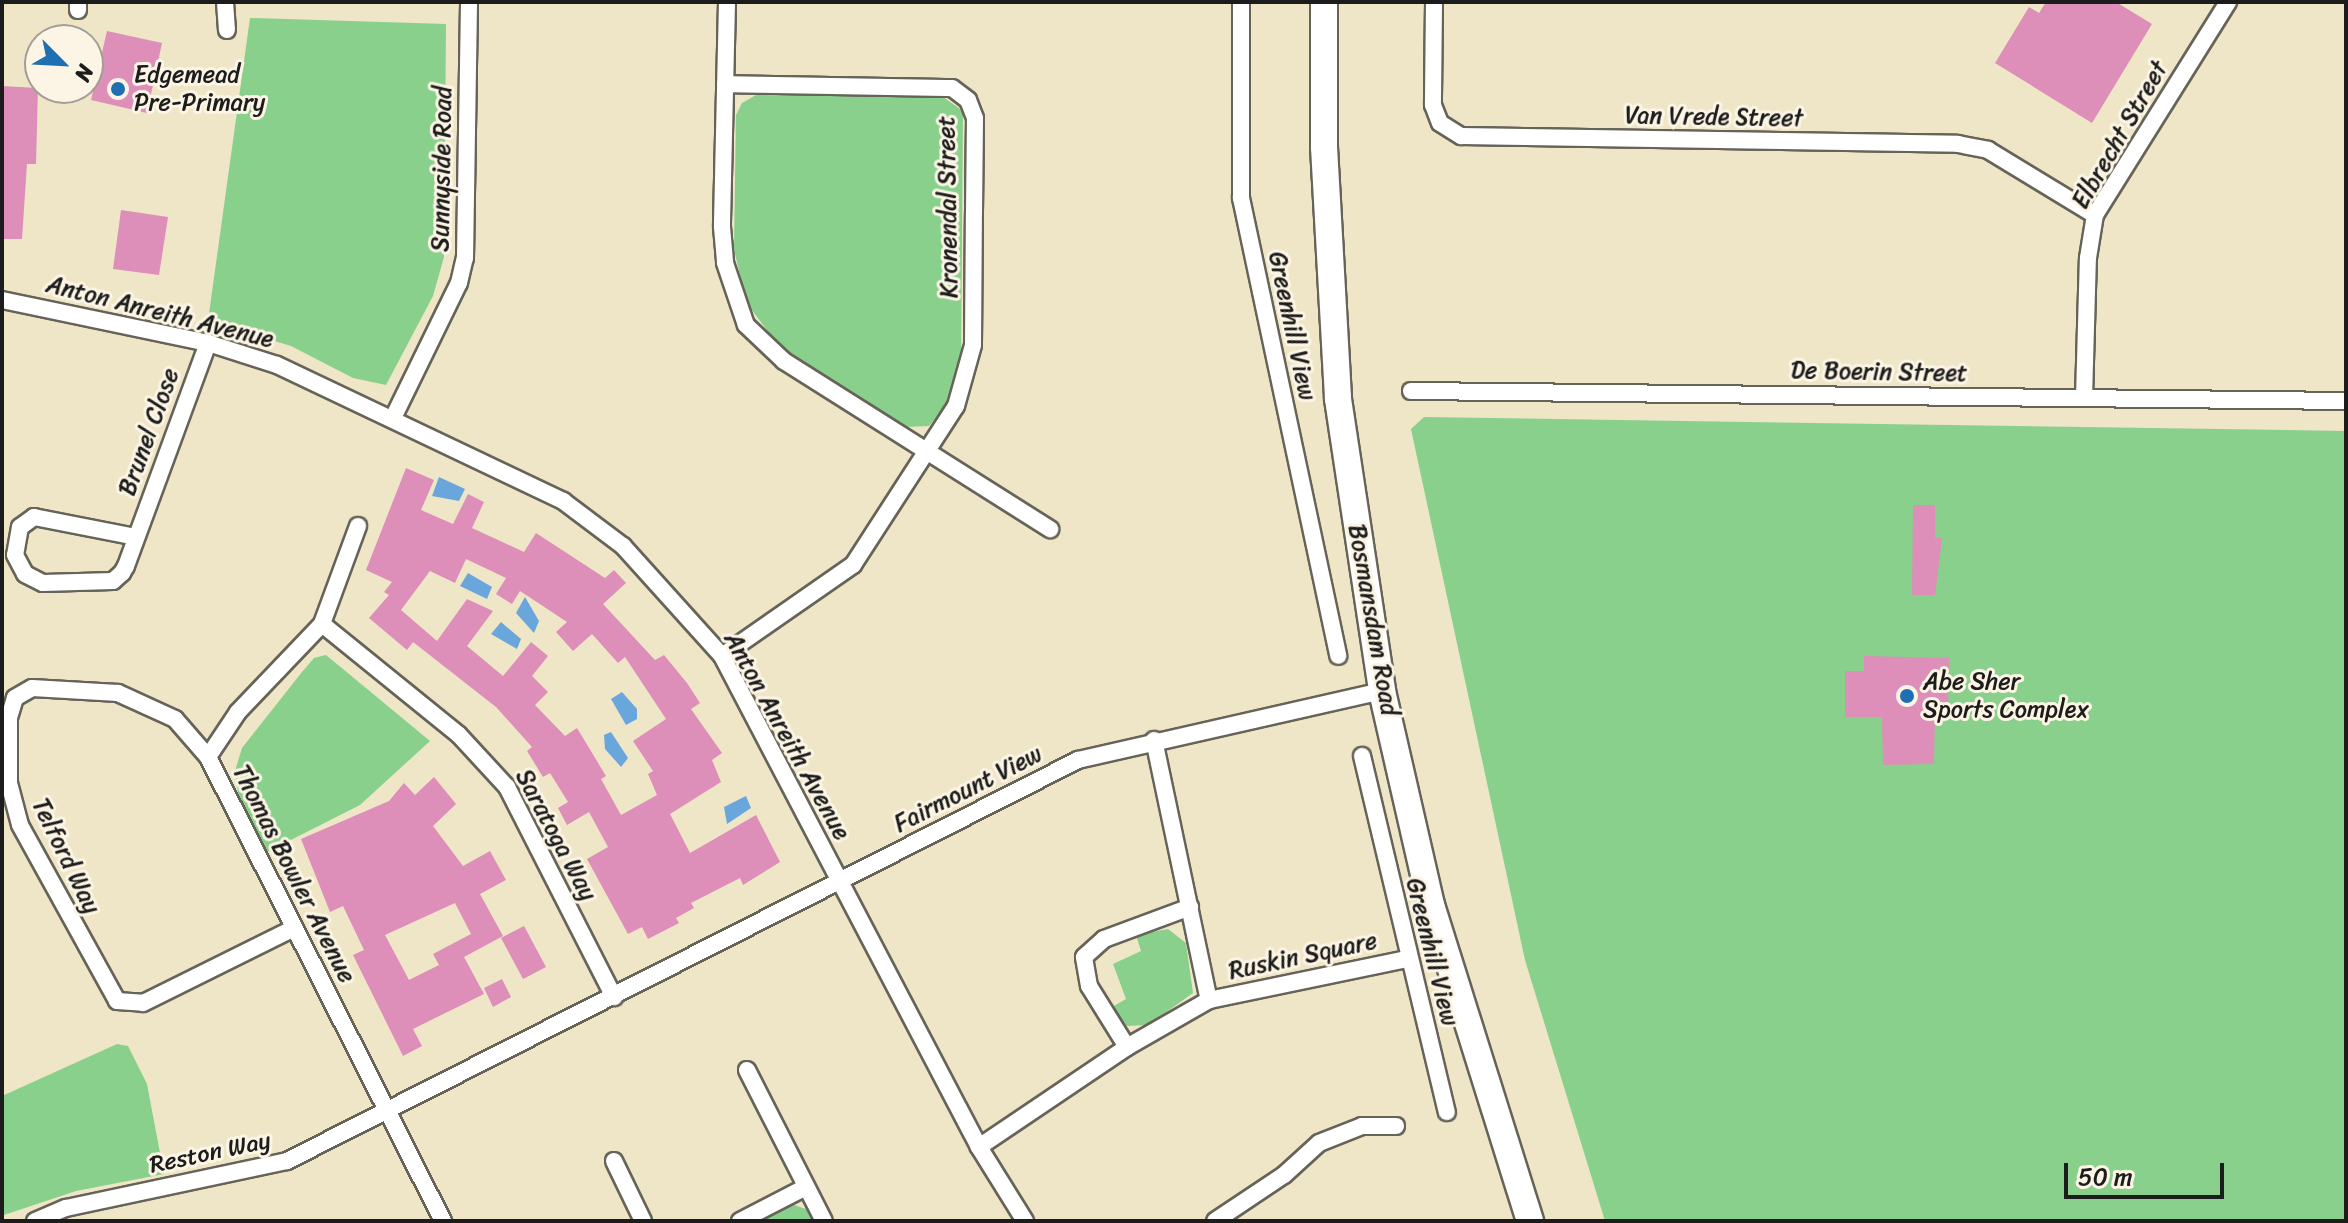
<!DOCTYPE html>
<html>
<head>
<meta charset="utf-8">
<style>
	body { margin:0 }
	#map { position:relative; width:2348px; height:1223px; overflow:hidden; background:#efe6c8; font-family:Sriracha,sans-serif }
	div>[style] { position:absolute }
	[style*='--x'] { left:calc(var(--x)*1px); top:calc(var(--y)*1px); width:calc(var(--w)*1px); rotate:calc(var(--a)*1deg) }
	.green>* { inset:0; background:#88d08b }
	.water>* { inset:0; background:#69a6db }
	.building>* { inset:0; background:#dd8eb9 }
	.roads { filter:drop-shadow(2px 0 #666358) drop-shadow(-2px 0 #666358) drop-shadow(0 2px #666358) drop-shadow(0 -2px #666358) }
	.street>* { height:16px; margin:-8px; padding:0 8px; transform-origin:8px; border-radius:8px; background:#fff }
	.primary>* { height:26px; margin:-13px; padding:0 13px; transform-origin:13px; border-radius:13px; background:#fff }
	.dots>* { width:22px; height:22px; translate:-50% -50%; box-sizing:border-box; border:4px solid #fcf5e5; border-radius:50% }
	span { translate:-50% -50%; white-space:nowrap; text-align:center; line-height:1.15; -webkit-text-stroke:6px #fcf5e5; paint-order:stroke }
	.poi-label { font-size:24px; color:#1c1c1c }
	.left { translate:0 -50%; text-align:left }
	.street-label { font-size:24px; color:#1c1c1c }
	.frame { position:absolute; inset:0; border:4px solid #1c1c1c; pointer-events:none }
	.north { position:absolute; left:24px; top:24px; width:80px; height:80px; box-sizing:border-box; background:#fcf5e5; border:2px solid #a29e95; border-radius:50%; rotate:114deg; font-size:22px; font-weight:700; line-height:32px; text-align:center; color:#1c1c1c }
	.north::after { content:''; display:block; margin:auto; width:28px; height:36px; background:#1f6fb2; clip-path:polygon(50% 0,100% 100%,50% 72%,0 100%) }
	.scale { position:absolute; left:2064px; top:1163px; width:160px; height:36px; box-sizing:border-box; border:4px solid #1c1c1c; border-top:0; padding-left:10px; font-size:24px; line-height:28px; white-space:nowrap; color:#1c1c1c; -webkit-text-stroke:6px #fcf5e5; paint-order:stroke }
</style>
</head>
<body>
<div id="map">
	<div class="green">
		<div style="clip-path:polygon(250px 18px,446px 24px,444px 257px,433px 296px,386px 385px,353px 378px,291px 346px,208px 321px)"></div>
		<div style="clip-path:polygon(756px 95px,943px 97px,963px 111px,961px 369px,951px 399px,929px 426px,906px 427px,778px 345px,746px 302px,734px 249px,736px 115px,742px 103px)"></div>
		<div style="clip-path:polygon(1424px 417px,2346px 431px,2346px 1221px,1605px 1221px,1525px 960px,1411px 429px)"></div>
		<div style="clip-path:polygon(326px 655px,430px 741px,360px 805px,267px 852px,239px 800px,235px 771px,242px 748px,302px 672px,314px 658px)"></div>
		<div style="clip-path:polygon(1168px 929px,1186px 943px,1193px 993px,1148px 1025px,1127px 1026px,1112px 1007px,1126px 999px,1113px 964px,1141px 951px,1136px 935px)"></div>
		<div style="clip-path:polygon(117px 1044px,128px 1046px,147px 1084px,164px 1174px,76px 1191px,4px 1215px,2px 1096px)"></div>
		<div style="clip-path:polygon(794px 1205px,806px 1209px,814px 1221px,757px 1221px)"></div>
	</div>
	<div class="water">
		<div style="clip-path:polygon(439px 477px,465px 489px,459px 501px,432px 496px)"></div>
		<div style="clip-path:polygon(468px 573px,492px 587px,487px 599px,460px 586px)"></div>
		<div style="clip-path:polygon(525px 597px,539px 621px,534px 633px,516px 613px)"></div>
		<div style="clip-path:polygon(501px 622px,521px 639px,517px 649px,491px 634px)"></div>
		<div style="clip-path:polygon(622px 692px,637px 709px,637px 719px,626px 725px,611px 699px)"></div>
		<div style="clip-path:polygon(611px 732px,628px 758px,621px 767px,605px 749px,604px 735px)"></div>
		<div style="clip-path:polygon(746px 796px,751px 808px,727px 824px,724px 807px)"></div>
	</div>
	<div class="building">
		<div style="clip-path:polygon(2046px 2px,2116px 2px,2152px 24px,2092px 123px,1995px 63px,2029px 7px,2039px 13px)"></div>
		<div style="clip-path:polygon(107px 31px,162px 43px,147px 113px,91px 100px)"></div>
		<div style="clip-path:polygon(2px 86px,38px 88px,36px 164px,27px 164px,22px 239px,2px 239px)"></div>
		<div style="clip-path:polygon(121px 210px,168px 217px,159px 275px,113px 269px)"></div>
		<div style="clip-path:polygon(evenodd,406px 468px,434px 480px,421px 510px,453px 524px,468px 494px,484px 502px,472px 528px,524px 552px,536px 533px,605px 578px,614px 570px,626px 583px,603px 604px,655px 660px,664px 655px,687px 683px,700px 703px,691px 709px,722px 753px,712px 760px,721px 782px,670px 814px,690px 853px,756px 815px,780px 862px,743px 885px,740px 878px,691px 903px,694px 908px,676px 918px,679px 923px,648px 939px,642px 927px,628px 934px,587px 859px,608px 847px,589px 812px,567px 825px,558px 808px,568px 802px,550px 773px,543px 777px,527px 751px,532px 747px,496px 707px,413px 642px,407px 650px,369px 618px,389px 595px,384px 592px,392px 582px,366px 570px,406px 468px,466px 559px,506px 578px,496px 594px,512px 604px,520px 591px,567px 622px,556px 632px,573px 651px,592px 634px,618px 663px,625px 657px,666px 719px,633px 741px,653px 771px,648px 774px,657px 795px,621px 815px,601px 779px,606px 776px,577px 728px,565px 736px,535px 705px,548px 692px,532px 676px,548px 656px,531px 642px,503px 676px,467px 646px,493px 611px,467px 599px,437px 641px,401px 610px,430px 571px,455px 583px,466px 559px)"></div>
		<div style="clip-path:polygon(1913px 505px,1935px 505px,1935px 538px,1942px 538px,1935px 595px,1912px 595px)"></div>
		<div style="clip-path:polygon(1864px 656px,1949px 658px,1948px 710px,1939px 709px,1935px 716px,1934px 764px,1883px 765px,1882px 717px,1845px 717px,1845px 671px,1864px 671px)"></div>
		<div style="clip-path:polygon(evenodd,434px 777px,456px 804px,433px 826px,463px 866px,490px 851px,506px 880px,480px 894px,503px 936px,464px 957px,484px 994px,413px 1029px,422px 1046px,403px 1056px,353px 955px,364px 950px,343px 906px,330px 912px,301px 839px,389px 801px,404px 783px,415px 795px,434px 777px,455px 903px,471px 934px,433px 954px,439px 965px,409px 980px,385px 935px,455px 903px)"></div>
		<div style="clip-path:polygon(524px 926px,546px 967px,523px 979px,501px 938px)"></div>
		<div style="clip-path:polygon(502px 979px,511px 997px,493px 1007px,484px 988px)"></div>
	</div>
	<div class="roads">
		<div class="street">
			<div style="--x:78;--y:2;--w:8;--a:90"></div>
			<div style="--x:225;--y:2;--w:28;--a:86"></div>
			<div style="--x:727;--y:2;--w:225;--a:91.3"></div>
			<div style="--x:722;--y:227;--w:36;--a:85"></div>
			<div style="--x:725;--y:263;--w:65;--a:71.3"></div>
			<div style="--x:746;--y:325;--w:52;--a:43.5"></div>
			<div style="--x:784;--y:361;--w:315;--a:32.3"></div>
			<div style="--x:1241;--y:2;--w:196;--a:90"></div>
			<div style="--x:1241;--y:198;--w:468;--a:78"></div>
			<div style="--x:1434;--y:2;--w:103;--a:90.6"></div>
			<div style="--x:1433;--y:105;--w:19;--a:69"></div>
			<div style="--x:1440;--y:123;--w:25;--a:32"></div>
			<div style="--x:1461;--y:136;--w:497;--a:0.9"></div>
			<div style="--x:1958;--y:144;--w:31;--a:11"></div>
			<div style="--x:1988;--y:150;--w:125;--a:31.3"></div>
			<div style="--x:2;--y:300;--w:210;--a:11.8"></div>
			<div style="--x:208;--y:343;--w:72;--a:17.7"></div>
			<div style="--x:277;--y:365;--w:317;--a:25.4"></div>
			<div style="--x:563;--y:501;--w:75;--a:36.9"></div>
			<div style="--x:623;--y:546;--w:148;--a:48"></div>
			<div style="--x:722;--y:656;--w:554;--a:62.37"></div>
			<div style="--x:979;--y:1147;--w:87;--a:58.1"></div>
			<div style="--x:1411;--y:391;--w:935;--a:0.61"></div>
			<div style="--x:2084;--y:398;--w:140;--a:-88.4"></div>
			<div style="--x:2088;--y:258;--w:44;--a:-80.8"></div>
			<div style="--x:2095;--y:215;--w:251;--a:-58"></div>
			<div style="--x:394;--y:416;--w:148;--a:-64"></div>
			<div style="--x:459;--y:283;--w:26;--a:-77"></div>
			<div style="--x:465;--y:258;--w:256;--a:-89.1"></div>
			<div style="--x:358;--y:526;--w:104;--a:110.2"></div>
			<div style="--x:322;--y:624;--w:122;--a:133.7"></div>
			<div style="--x:238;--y:712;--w:54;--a:123.7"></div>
			<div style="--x:208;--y:757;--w:520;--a:63.14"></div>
			<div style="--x:136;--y:537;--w:104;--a:-168.9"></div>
			<div style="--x:34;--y:517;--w:17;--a:144"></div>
			<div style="--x:20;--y:527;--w:28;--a:100"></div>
			<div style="--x:15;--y:555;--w:21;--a:62"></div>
			<div style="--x:25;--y:574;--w:20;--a:27"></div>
			<div style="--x:43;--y:583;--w:70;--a:-1.6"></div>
			<div style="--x:113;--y:581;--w:12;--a:-42"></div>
			<div style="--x:122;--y:573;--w:8;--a:-60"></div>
			<div style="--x:126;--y:566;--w:238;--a:-69.8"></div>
			<div style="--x:322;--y:624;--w:176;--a:39"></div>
			<div style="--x:459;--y:735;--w:71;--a:47.3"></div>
			<div style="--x:507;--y:787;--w:236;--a:63"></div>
			<div style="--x:722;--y:656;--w:160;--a:-34.8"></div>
			<div style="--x:853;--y:565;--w:189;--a:-57.1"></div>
			<div style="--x:956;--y:406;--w:63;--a:-74.4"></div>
			<div style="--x:973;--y:345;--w:133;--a:-89.6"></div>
			<div style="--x:974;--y:212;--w:94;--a:-89.4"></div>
			<div style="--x:975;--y:118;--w:19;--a:-111"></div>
			<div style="--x:968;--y:100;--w:20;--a:-143"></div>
			<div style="--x:952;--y:88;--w:227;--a:-179"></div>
			<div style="--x:1154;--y:740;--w:266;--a:78.1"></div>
			<div style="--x:1362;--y:756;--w:366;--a:76.6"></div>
			<div style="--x:208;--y:757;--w:50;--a:-131"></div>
			<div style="--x:175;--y:719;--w:63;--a:-155.5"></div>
			<div style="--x:118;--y:693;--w:86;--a:-176.7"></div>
			<div style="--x:32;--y:688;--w:20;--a:150"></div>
			<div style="--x:15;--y:698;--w:21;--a:107"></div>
			<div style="--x:9;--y:718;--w:65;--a:90"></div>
			<div style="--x:9;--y:783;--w:43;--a:75.3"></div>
			<div style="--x:20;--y:825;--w:201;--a:61.1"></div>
			<div style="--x:117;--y:1001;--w:26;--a:4"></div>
			<div style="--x:143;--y:1003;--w:169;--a:-26.4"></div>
			<div style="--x:1127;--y:1047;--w:72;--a:-121.9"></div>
			<div style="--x:1089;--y:986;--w:29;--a:-100"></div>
			<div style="--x:1084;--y:957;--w:27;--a:-42"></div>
			<div style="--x:1104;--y:939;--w:92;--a:-20.4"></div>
			<div style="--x:747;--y:1070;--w:169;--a:63"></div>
			<div style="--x:979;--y:1147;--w:179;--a:-34"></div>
			<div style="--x:1127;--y:1047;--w:95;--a:-29.8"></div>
			<div style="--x:1209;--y:1000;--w:202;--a:-11.7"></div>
			<div style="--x:614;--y:1161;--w:67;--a:64.2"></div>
			<div style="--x:35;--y:1221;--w:34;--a:-23"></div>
			<div style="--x:66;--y:1208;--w:226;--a:-12"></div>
			<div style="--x:287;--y:1161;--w:887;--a:-26.88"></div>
			<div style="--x:1078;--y:760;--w:312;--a:-12.8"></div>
			<div style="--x:740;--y:1221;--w:74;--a:-27.3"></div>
			<div style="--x:1215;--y:1221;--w:83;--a:-33.7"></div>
			<div style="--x:1284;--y:1175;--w:47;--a:-42.4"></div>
			<div style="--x:1319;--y:1143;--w:46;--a:-21.6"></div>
			<div style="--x:1362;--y:1126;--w:34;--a:0"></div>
		</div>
		<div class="primary">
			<div style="--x:1324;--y:2;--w:145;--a:90"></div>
			<div style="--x:1324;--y:147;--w:252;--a:86.8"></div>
			<div style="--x:1338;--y:399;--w:295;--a:81.4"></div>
			<div style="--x:1382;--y:691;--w:220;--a:77.1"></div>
			<div style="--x:1431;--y:905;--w:331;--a:72.6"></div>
		</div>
	</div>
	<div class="dots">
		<div style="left:118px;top:89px;background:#1f6fb2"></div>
		<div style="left:1907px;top:696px;background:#1f6fb2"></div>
	</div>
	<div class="poi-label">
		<span class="left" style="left:134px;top:89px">Edgemead<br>Pre-Primary</span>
		<span class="left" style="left:1923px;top:696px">Abe Sher<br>Sports Complex</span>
	</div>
	<div class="street-label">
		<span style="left:1714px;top:117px;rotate:1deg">Van Vrede Street</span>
		<span style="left:2120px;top:135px;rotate:-60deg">Elbrecht Street</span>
		<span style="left:442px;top:169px;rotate:-89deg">Sunnyside Road</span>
		<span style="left:948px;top:207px;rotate:-91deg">Kronendal Street</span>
		<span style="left:160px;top:312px;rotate:14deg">Anton Anreith Avenue</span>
		<span style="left:1292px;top:326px;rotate:78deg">Greenhill View</span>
		<span style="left:1879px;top:372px;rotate:1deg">De Boerin Street</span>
		<span style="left:149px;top:432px;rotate:-70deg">Brunel Close</span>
		<span style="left:1373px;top:620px;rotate:80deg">Bosmansdam Road</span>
		<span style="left:787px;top:736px;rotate:61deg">Anton Anreith Avenue</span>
		<span style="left:968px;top:789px;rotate:-27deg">Fairmount View</span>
		<span style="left:556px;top:835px;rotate:62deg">Saratoga Way</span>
		<span style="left:66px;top:856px;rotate:64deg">Telford Way</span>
		<span style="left:294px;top:874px;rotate:63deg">Thomas Bowler Avenue</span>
		<span style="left:1432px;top:952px;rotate:76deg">Greenhill View</span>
		<span style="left:1303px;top:956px;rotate:-12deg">Ruskin Square</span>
		<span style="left:210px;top:1153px;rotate:-12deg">Reston Way</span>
	</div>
	<div class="frame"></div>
	<div class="north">N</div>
	<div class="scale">50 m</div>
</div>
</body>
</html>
